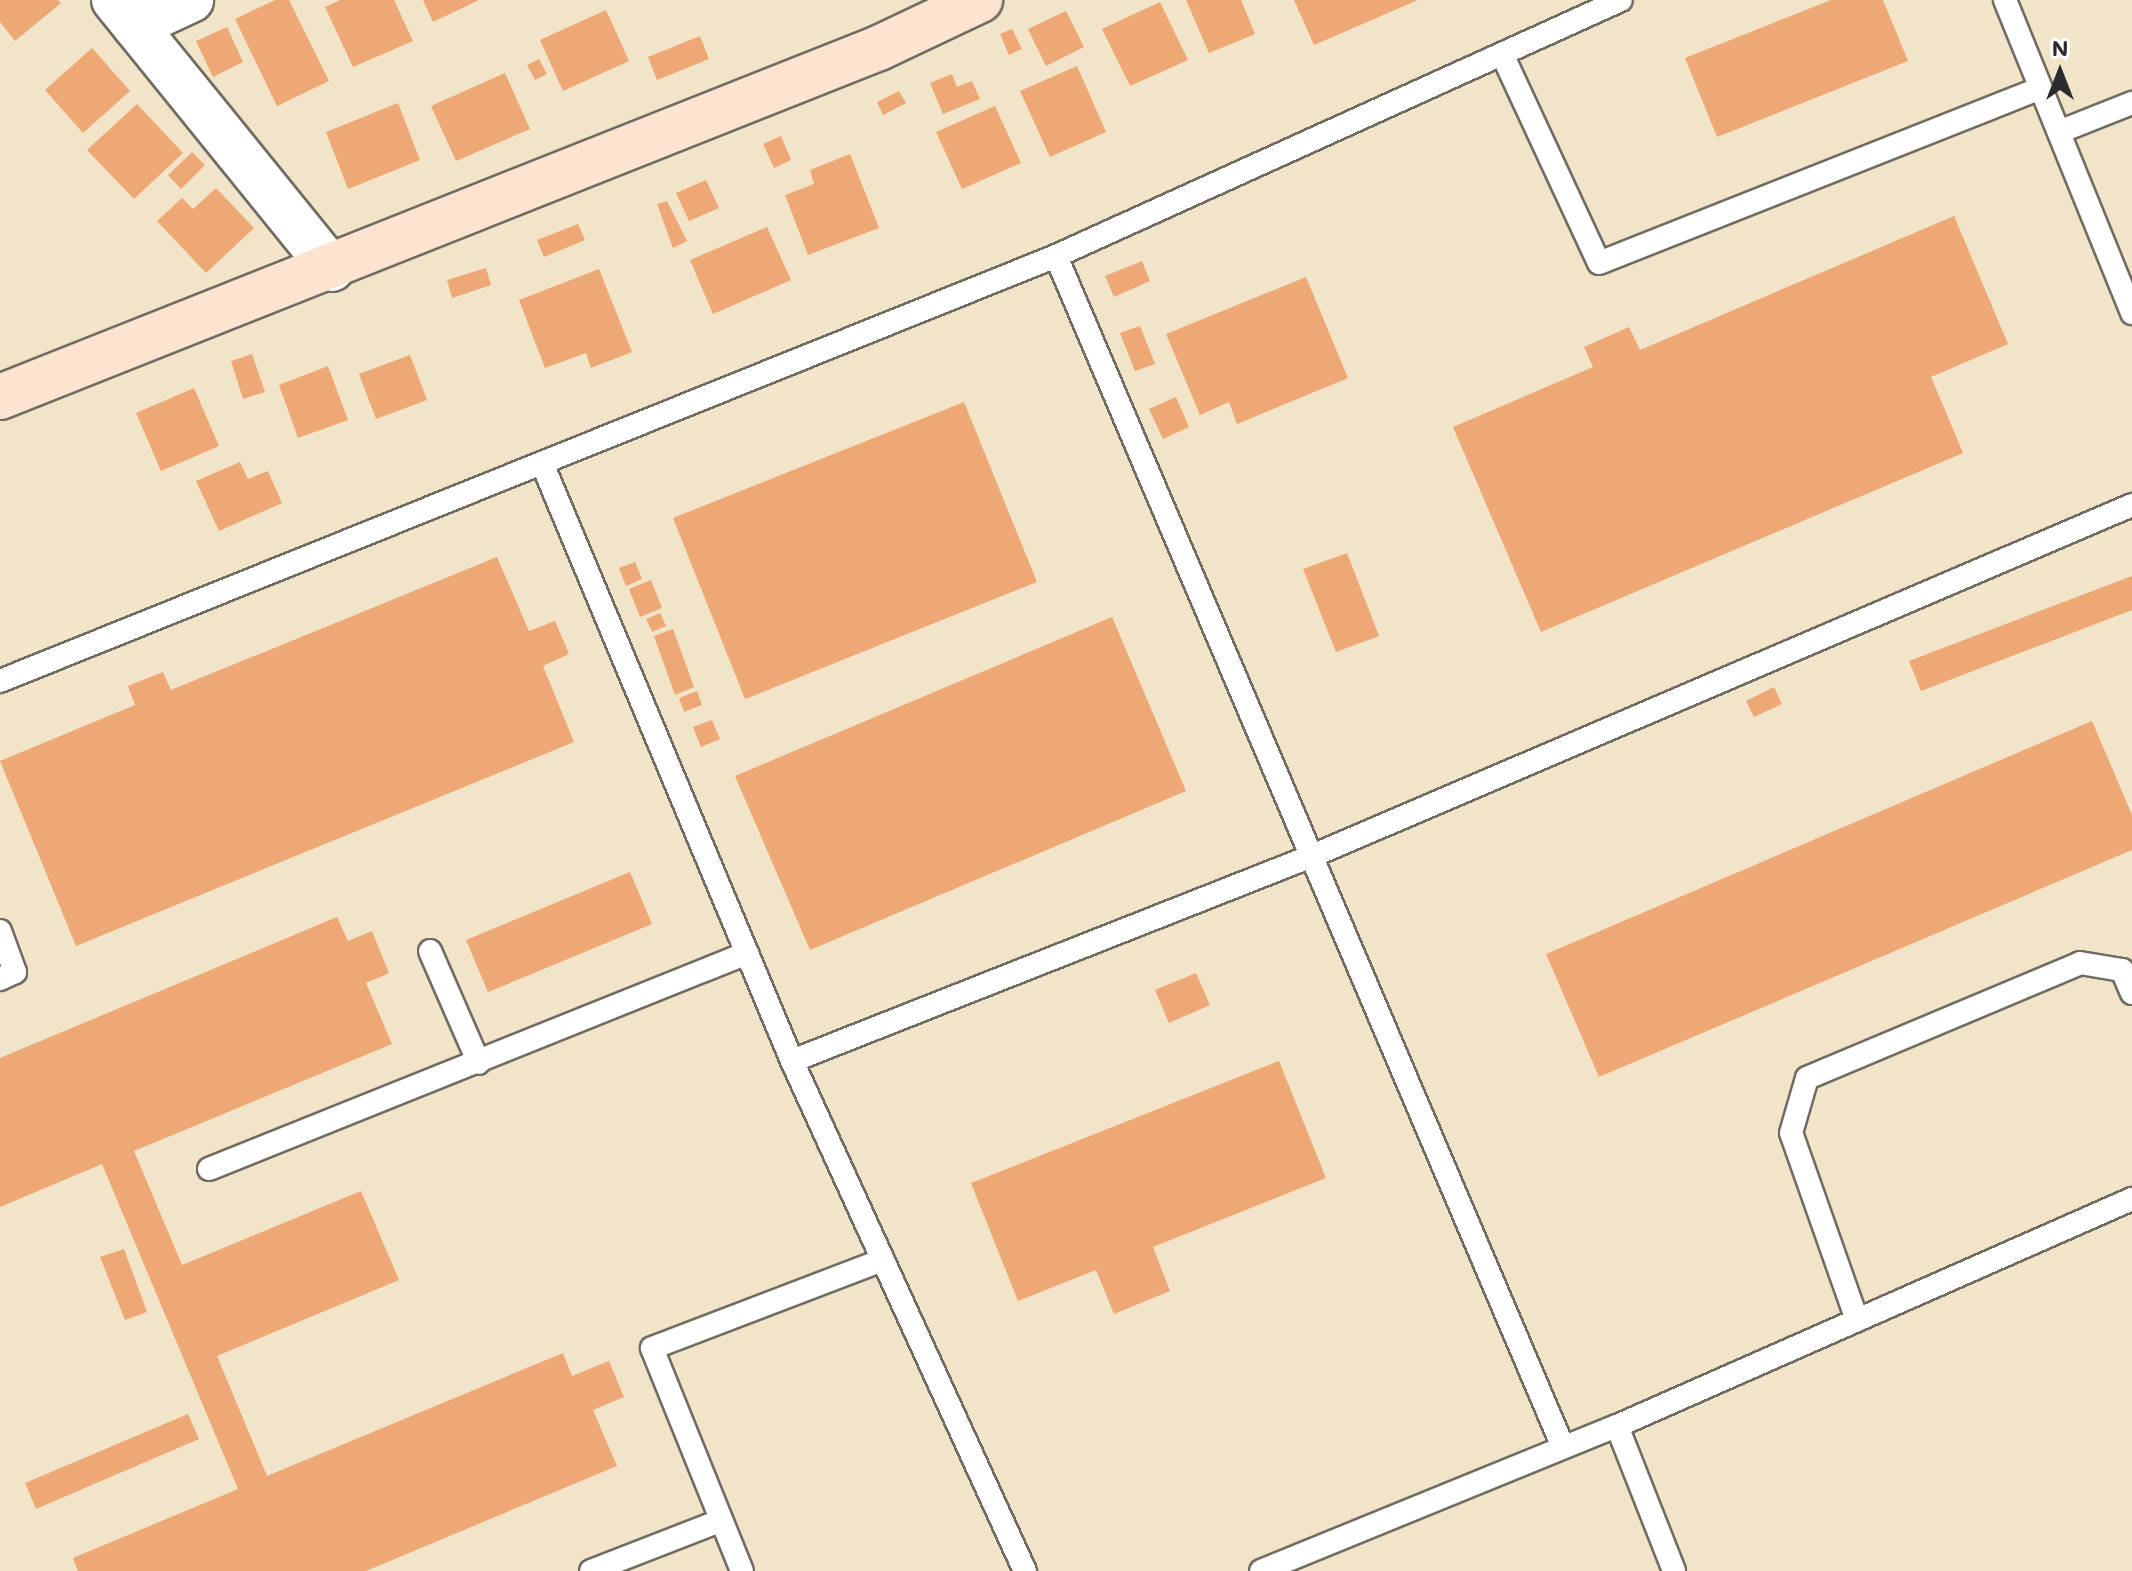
<!DOCTYPE html>
<html>
<head>
<meta charset="utf-8">
<style>
	body { margin:0 }
	#map { position:relative; width:2132px; height:1571px; overflow:hidden; background:#f1e4c8; font-family:Mali,sans-serif }
	div>[style] { position:absolute }
	[style*='--x'] { left:calc(var(--x)*1px); top:calc(var(--y)*1px); width:calc(var(--w)*1px); rotate:calc(var(--a)*1deg) }
	.building>* { inset:0; background:#eda875 }
	.roads { filter:drop-shadow(2px 0 #706c62) drop-shadow(-2px 0 #706c62) drop-shadow(0 2px #706c62) drop-shadow(0 -2px #706c62) }
	.lane>* { height:22px; margin:-11px; padding:0 11px; transform-origin:11px; border-radius:11px; background:#fff }
	.street>* { height:44px; margin:-22px; padding:0 22px; transform-origin:22px; border-radius:22px; background:#fff }
	.secondary>* { height:44px; margin:-22px; padding:0 22px; transform-origin:22px; border-radius:22px; background:#fde4d1 }
	span { translate:-50% -50%; white-space:nowrap; text-align:center; line-height:1.15; -webkit-text-stroke:7px #fff; paint-order:stroke }
	.north { position:absolute; left:2020px; top:32px; width:80px; height:80px; -webkit-text-stroke:6px #fff; paint-order:stroke; rotate:0deg; font-size:22px; font-weight:700; line-height:32px; text-align:center; color:#2b2b2b }
	.north::after { content:''; display:block; margin:auto; width:28px; height:36px; background:#2b2b2b; clip-path:polygon(50% 0,100% 100%,50% 72%,0 100%) }
</style>
</head>
<body>
<div id="map">
	<div class="building">
		<div style="clip-path:polygon(0 0,58px 0,61px 3px,15px 41px,0 22px)"></div>
		<div style="clip-path:polygon(275px 0,289px 0,329px 81px,277px 106px,235px 19px)"></div>
		<div style="clip-path:polygon(340px 0,394px 0,413px 41px,353px 67px,325px 7px)"></div>
		<div style="clip-path:polygon(423px 0,479px 0,433px 22px)"></div>
		<div style="clip-path:polygon(1186px 0,1241px 0,1255px 34px,1209px 53px)"></div>
		<div style="clip-path:polygon(1294px 0,1418px 0,1314px 45px)"></div>
		<div style="clip-path:polygon(1831px 0,1883px 0,1908px 61px,1717px 137px,1685px 58px)"></div>
		<div style="clip-path:polygon(1160px 2px,1188px 60px,1130px 86px,1102px 29px)"></div>
		<div style="clip-path:polygon(606px 10px,629px 61px,563px 91px,540px 40px)"></div>
		<div style="clip-path:polygon(1066px 11px,1084px 47px,1046px 66px,1028px 29px)"></div>
		<div style="clip-path:polygon(227px 27px,243px 62px,213px 77px,196px 41px)"></div>
		<div style="clip-path:polygon(1012px 29px,1022px 49px,1009px 55px,1000px 34px)"></div>
		<div style="clip-path:polygon(700px 36px,709px 59px,657px 80px,648px 57px)"></div>
		<div style="clip-path:polygon(92px 48px,130px 91px,83px 133px,45px 90px)"></div>
		<div style="clip-path:polygon(539px 59px,547px 74px,535px 80px,527px 65px)"></div>
		<div style="clip-path:polygon(1077px 66px,1106px 132px,1050px 157px,1020px 91px)"></div>
		<div style="clip-path:polygon(505px 73px,530px 129px,456px 161px,431px 106px)"></div>
		<div style="clip-path:polygon(952px 74px,957px 87px,972px 81px,980px 99px,943px 114px,930px 83px)"></div>
		<div style="clip-path:polygon(899px 91px,906px 103px,883px 115px,877px 102px)"></div>
		<div style="clip-path:polygon(398px 103px,420px 160px,348px 189px,326px 132px)"></div>
		<div style="clip-path:polygon(137px 104px,183px 153px,134px 199px,87px 150px)"></div>
		<div style="clip-path:polygon(995px 106px,1021px 163px,962px 189px,936px 132px)"></div>
		<div style="clip-path:polygon(781px 136px,791px 160px,774px 168px,763px 144px)"></div>
		<div style="clip-path:polygon(192px 152px,205px 165px,181px 189px,168px 175px)"></div>
		<div style="clip-path:polygon(850px 154px,879px 228px,808px 255px,785px 195px,814px 184px,810px 170px)"></div>
		<div style="clip-path:polygon(706px 180px,719px 208px,689px 221px,676px 193px)"></div>
		<div style="clip-path:polygon(216px 188px,254px 228px,206px 273px,157px 221px,182px 198px,193px 209px)"></div>
		<div style="clip-path:polygon(667px 201px,687px 241px,673px 248px,657px 204px)"></div>
		<div style="clip-path:polygon(1954px 216px,2008px 344px,1931px 377px,1963px 453px,1541px 632px,1453px 427px,1593px 367px,1584px 347px,1629px 327px,1640px 350px)"></div>
		<div style="clip-path:polygon(578px 224px,585px 240px,544px 257px,537px 240px)"></div>
		<div style="clip-path:polygon(767px 227px,791px 280px,713px 314px,690px 260px)"></div>
		<div style="clip-path:polygon(1142px 261px,1150px 281px,1114px 297px,1105px 276px)"></div>
		<div style="clip-path:polygon(486px 268px,491px 285px,452px 298px,447px 280px)"></div>
		<div style="clip-path:polygon(599px 269px,632px 352px,591px 368px,586px 353px,545px 368px,519px 300px)"></div>
		<div style="clip-path:polygon(1306px 277px,1348px 378px,1237px 424px,1229px 402px,1200px 415px,1166px 334px)"></div>
		<div style="clip-path:polygon(1140px 326px,1155px 364px,1135px 371px,1120px 333px)"></div>
		<div style="clip-path:polygon(252px 354px,265px 392px,243px 399px,231px 361px)"></div>
		<div style="clip-path:polygon(410px 355px,427px 400px,376px 419px,359px 374px)"></div>
		<div style="clip-path:polygon(328px 366px,348px 420px,298px 438px,279px 385px)"></div>
		<div style="clip-path:polygon(194px 388px,219px 446px,161px 471px,136px 413px)"></div>
		<div style="clip-path:polygon(1176px 397px,1189px 427px,1163px 439px,1149px 409px)"></div>
		<div style="clip-path:polygon(964px 402px,1037px 582px,745px 699px,673px 518px)"></div>
		<div style="clip-path:polygon(240px 462px,248px 479px,268px 471px,282px 503px,219px 531px,196px 481px)"></div>
		<div style="clip-path:polygon(1347px 553px,1379px 636px,1336px 652px,1303px 569px)"></div>
		<div style="clip-path:polygon(497px 557px,529px 631px,555px 621px,569px 654px,543px 666px,574px 742px,76px 946px,0 761px,135px 705px,128px 686px,163px 672px,171px 690px)"></div>
		<div style="clip-path:polygon(635px 562px,642px 579px,626px 586px,619px 568px)"></div>
		<div style="clip-path:polygon(2132px 576px,2132px 610px,1921px 691px,1909px 661px)"></div>
		<div style="clip-path:polygon(651px 580px,662px 608px,640px 617px,629px 589px)"></div>
		<div style="clip-path:polygon(660px 613px,666px 626px,652px 632px,646px 619px)"></div>
		<div style="clip-path:polygon(1112px 617px,1186px 791px,810px 950px,735px 776px)"></div>
		<div style="clip-path:polygon(673px 629px,694px 687px,675px 695px,654px 636px)"></div>
		<div style="clip-path:polygon(1774px 687px,1782px 704px,1754px 717px,1746px 701px)"></div>
		<div style="clip-path:polygon(697px 691px,702px 705px,684px 712px,679px 698px)"></div>
		<div style="clip-path:polygon(712px 720px,720px 739px,701px 747px,693px 727px)"></div>
		<div style="clip-path:polygon(2092px 721px,2132px 815px,2132px 850px,1599px 1077px,1546px 954px)"></div>
		<div style="clip-path:polygon(630px 872px,652px 924px,488px 992px,466px 940px)"></div>
		<div style="clip-path:polygon(337px 917px,348px 941px,372px 931px,389px 973px,366px 983px,392px 1044px,134px 1151px,182px 1265px,361px 1191px,399px 1280px,217px 1356px,267px 1476px,563px 1353px,572px 1376px,609px 1361px,624px 1397px,593px 1410px,617px 1466px,366px 1571px,78px 1571px,73px 1558px,238px 1489px,102px 1164px,0 1207px,0 1058px)"></div>
		<div style="clip-path:polygon(1196px 973px,1210px 1005px,1169px 1023px,1155px 990px)"></div>
		<div style="clip-path:polygon(1279px 1061px,1326px 1178px,1153px 1247px,1170px 1291px,1114px 1314px,1096px 1270px,1018px 1301px,971px 1183px)"></div>
		<div style="clip-path:polygon(124px 1249px,147px 1312px,125px 1320px,100px 1257px)"></div>
		<div style="clip-path:polygon(188px 1414px,199px 1439px,36px 1509px,25px 1483px)"></div>
	</div>
	<div class="roads">
		<div class="lane">
			<div style="--x:2005;--y:0;--w:338;--a:67.9"></div>
			<div style="--x:1502;--y:54;--w:230;--a:65.1"></div>
			<div style="--x:1599;--y:263;--w:475;--a:-21.6"></div>
			<div style="--x:2059;--y:132;--w:79;--a:-21.7"></div>
			<div style="--x:1056;--y:256;--w:1294;--a:66.94"></div>
			<div style="--x:542;--y:463;--w:648;--a:67.31"></div>
			<div style="--x:792;--y:1061;--w:561;--a:65.45"></div>
			<div style="--x:0;--y:681;--w:1138;--a:-21.92"></div>
			<div style="--x:1056;--y:256;--w:620;--a:-24.38"></div>
			<div style="--x:0;--y:931;--w:44;--a:69.9"></div>
			<div style="--x:15;--y:972;--w:17;--a:155"></div>
			<div style="--x:430;--y:951;--w:122;--a:66.4"></div>
			<div style="--x:792;--y:1061;--w:559;--a:-21.52"></div>
			<div style="--x:1312;--y:856;--w:892;--a:-23.17"></div>
			<div style="--x:209;--y:1169;--w:580;--a:-21.87"></div>
			<div style="--x:1857;--y:1320;--w:198;--a:-109.4"></div>
			<div style="--x:1791;--y:1133;--w:57;--a:-73.8"></div>
			<div style="--x:1807;--y:1078;--w:296;--a:-22.8"></div>
			<div style="--x:2080;--y:963;--w:43;--a:9.5"></div>
			<div style="--x:2122;--y:970;--w:25;--a:67"></div>
			<div style="--x:1617;--y:1426;--w:156;--a:68.5"></div>
			<div style="--x:591;--y:1571;--w:138;--a:-21.2"></div>
			<div style="--x:742;--y:1571;--w:240;--a:-112"></div>
			<div style="--x:652;--y:1348;--w:247;--a:-20.9"></div>
			<div style="--x:1261;--y:1571;--w:384;--a:-22.2"></div>
			<div style="--x:1617;--y:1426;--w:563;--a:-23.79"></div>
		</div>
		<div class="street">
			<div style="--x:114;--y:0;--w:346;--a:51"></div>
			<div style="--x:135;--y:26;--w:62;--a:-24.9"></div>
		</div>
		<div class="secondary">
			<div style="--x:0;--y:397;--w:946;--a:-21.66"></div>
			<div style="--x:879;--y:48;--w:112;--a:-25.4"></div>
		</div>
	</div>
	<div class="north">N</div>
</div>
</body>
</html>
